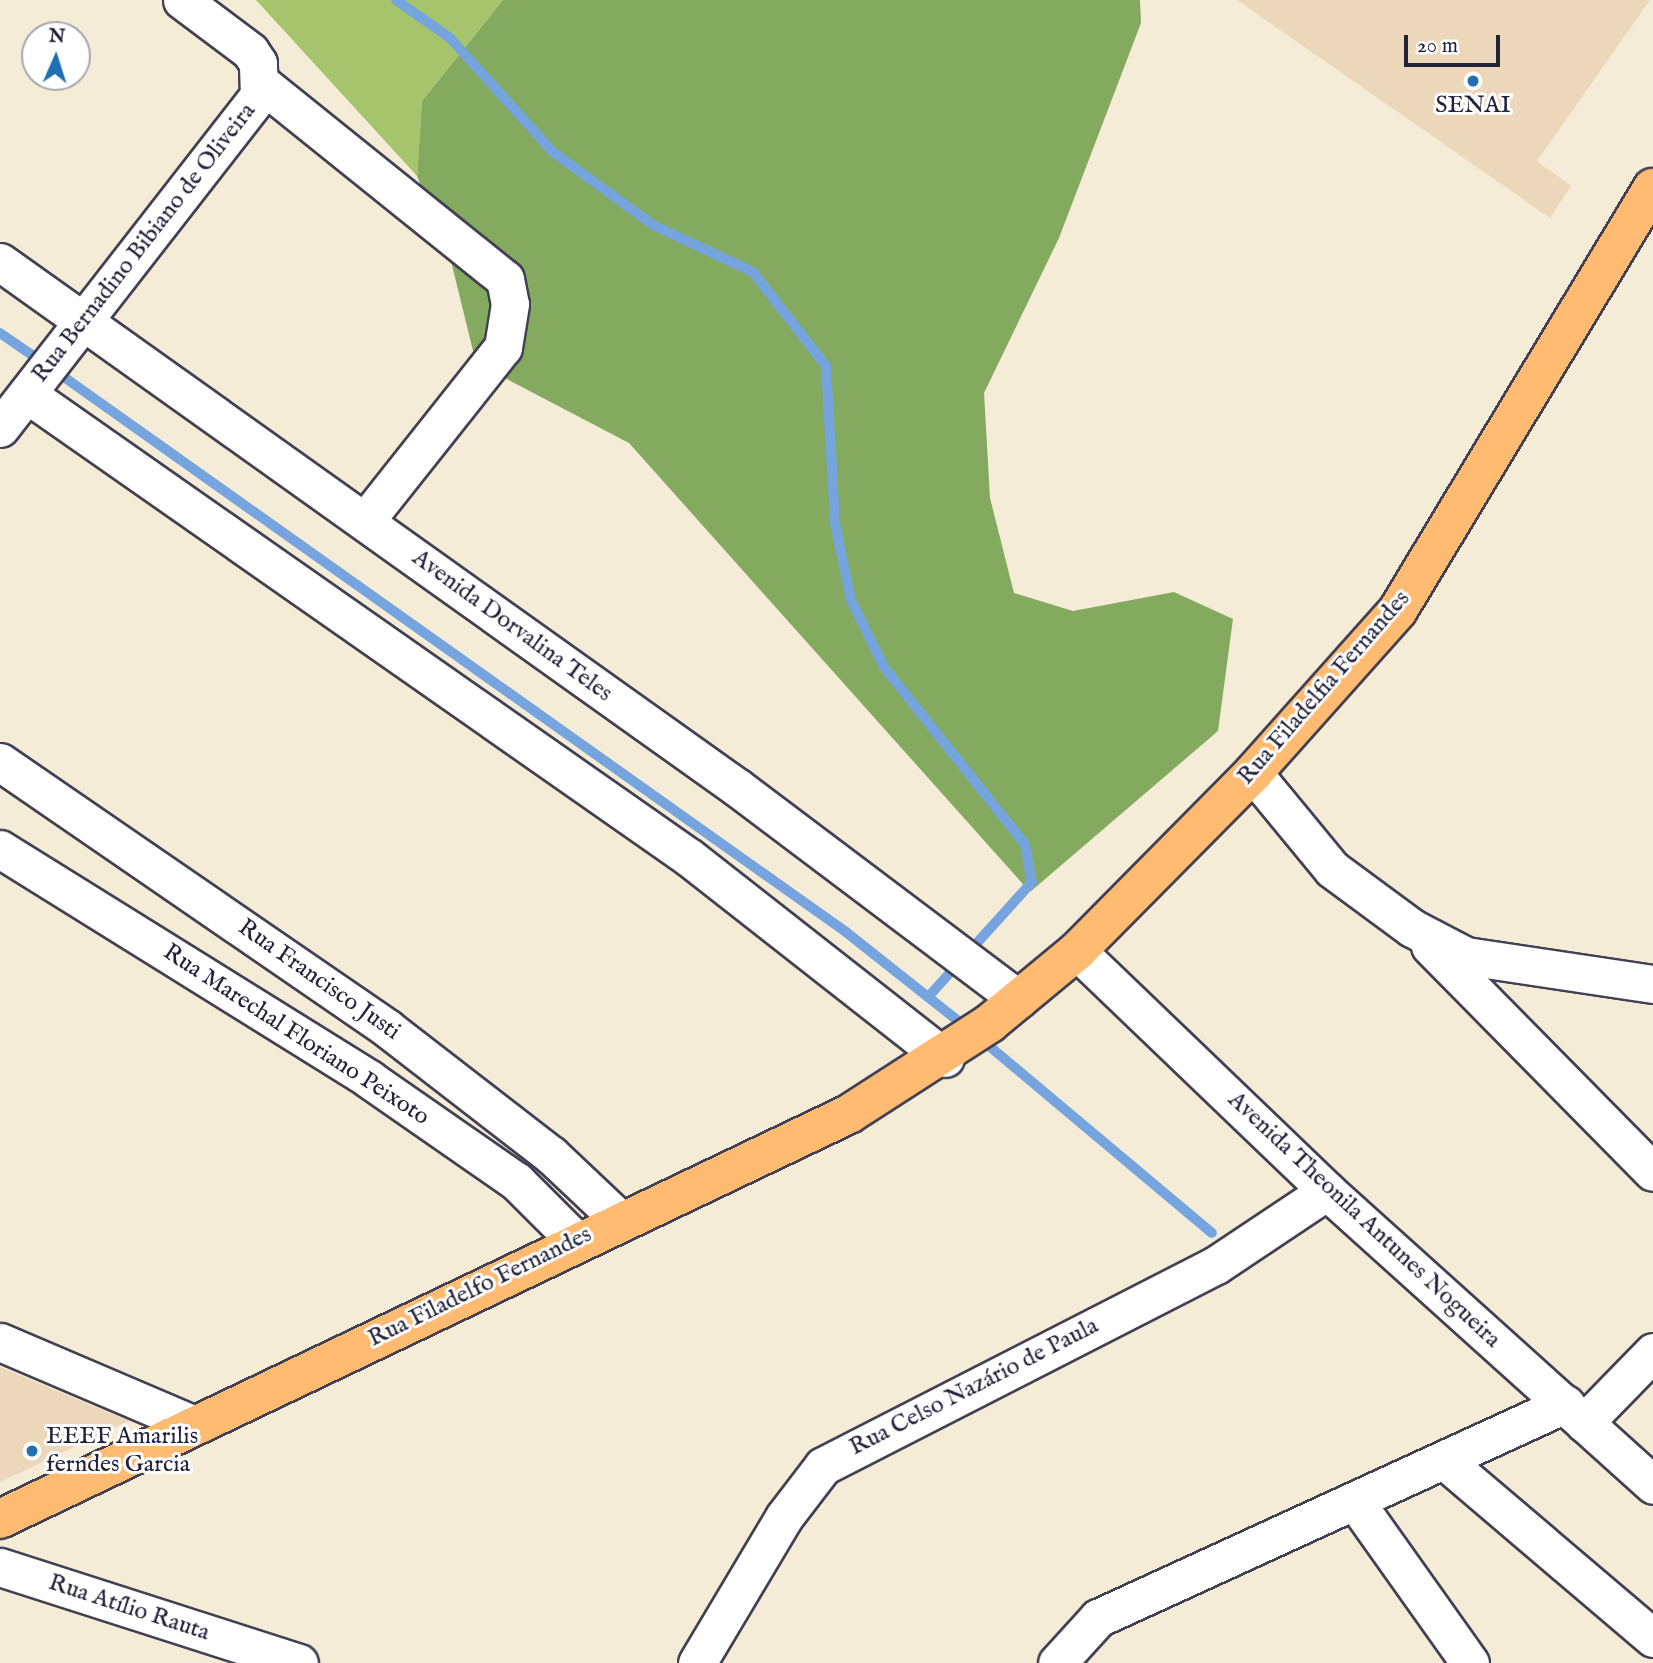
<!DOCTYPE html>
<html>
<head>
<meta charset="utf-8">
<style>
	body { margin:0 }
	#map { position:relative; width:1653px; height:1663px; overflow:hidden; background:#f5ecd8; font-family:"IM FELL English",serif }
	div>[style] { position:absolute }
	[style*='--x'] { left:calc(var(--x)*1px); top:calc(var(--y)*1px); width:calc(var(--w)*1px); rotate:calc(var(--a)*1deg) }
	.built>* { inset:0; background:#ecd7ba }
	.green>* { inset:0; background:#a6c46b }
	.forest>* { inset:0; background:#84aa5f }
	.stream>* { height:10px; margin:-5px; padding:0 5px; transform-origin:5px; border-radius:5px; background:#75a4de }
	.roads { filter:drop-shadow(2px 0 #424053) drop-shadow(-2px 0 #424053) drop-shadow(0 2px #424053) drop-shadow(0 -2px #424053) }
	.minor>* { height:37px; margin:-18.5px; padding:0 18.5px; transform-origin:18.5px; border-radius:18.5px; background:#fff }
	.major>* { height:38px; margin:-19px; padding:0 19px; transform-origin:19px; border-radius:19px; background:#ffbb71 }
	.dots>* { width:19px; height:19px; translate:-50% -50%; box-sizing:border-box; border:4px solid #fff; border-radius:50% }
	span { translate:-50% -50%; white-space:nowrap; text-align:center; line-height:1.15; -webkit-text-stroke:6px #fff; paint-order:stroke }
	.poi-label { font-size:24px; color:#22223b }
	.left { translate:0 -50%; text-align:left }
	.street-label { font-size:24px; color:#22223b }
	.north { position:absolute; left:21px; top:21px; width:70px; height:70px; box-sizing:border-box; background:#fff; border:2px solid #a7a7b1; border-radius:50%; rotate:3deg; font-size:19px; font-weight:700; line-height:28px; text-align:center; color:#22223b }
	.north::after { content:''; display:block; margin:auto; width:24px; height:32px; background:#1f6fb2; clip-path:polygon(50% 0,100% 100%,50% 72%,0 100%) }
	.scale { position:absolute; left:1404px; top:35px; width:96px; height:32px; box-sizing:border-box; border:4px solid #22223b; border-top:0; padding-left:9px; font-size:21px; line-height:24px; white-space:nowrap; color:#22223b; -webkit-text-stroke:5px #fff; paint-order:stroke }
</style>
</head>
<body>
<div id="map">
	<div class="built">
		<div style="clip-path:polygon(1237px 0,1650px 0,1537px 161px,1571px 186px,1550px 218px)"></div>
		<div style="clip-path:polygon(0 1367px,129px 1421px,0 1482px)"></div>
	</div>
	<div class="green">
		<div style="clip-path:polygon(256px 0,503px 0,422px 101px,417px 176px)"></div>
	</div>
	<div class="forest">
		<div style="clip-path:polygon(503px 0,1140px 0,1141px 23px,1059px 238px,984px 393px,990px 498px,1014px 593px,1073px 611px,1174px 592px,1233px 619px,1218px 731px,1030px 892px,629px 443px,476px 363px,449px 253px,417px 176px,422px 101px)"></div>
	</div>
	<div class="stream">
		<div style="--x:396;--y:0;--w:66;--a:35.1"></div>
		<div style="--x:450;--y:38;--w:154;--a:47.9"></div>
		<div style="--x:553;--y:152;--w:124;--a:36.1"></div>
		<div style="--x:653;--y:225;--w:110;--a:25.2"></div>
		<div style="--x:753;--y:272;--w:119;--a:52.2"></div>
		<div style="--x:826;--y:366;--w:158;--a:86.7"></div>
		<div style="--x:835;--y:524;--w:78;--a:78.1"></div>
		<div style="--x:851;--y:600;--w:75;--a:63.8"></div>
		<div style="--x:884;--y:667;--w:226;--a:51.5"></div>
		<div style="--x:1025;--y:844;--w:39;--a:80"></div>
		<div style="--x:1032;--y:882;--w:155;--a:132.1"></div>
		<div style="--x:0;--y:333;--w:51;--a:34.6"></div>
		<div style="--x:54;--y:370;--w:971;--a:35.36"></div>
		<div style="--x:846;--y:932;--w:154;--a:38.4"></div>
		<div style="--x:982;--y:1040;--w:300;--a:40"></div>
	</div>
	<div class="roads">
		<div class="minor">
			<div style="--x:261;--y:83;--w:313;--a:38.8"></div>
			<div style="--x:505;--y:279;--w:25;--a:79"></div>
			<div style="--x:510;--y:304;--w:44;--a:99.2"></div>
			<div style="--x:503;--y:347;--w:222;--a:128.4"></div>
			<div style="--x:0;--y:262;--w:906;--a:35.48"></div>
			<div style="--x:738;--y:788;--w:351;--a:37"></div>
			<div style="--x:27;--y:394;--w:809;--a:34.99"></div>
			<div style="--x:690;--y:858;--w:324;--a:38.1"></div>
			<div style="--x:0;--y:428;--w:422;--a:-52.1"></div>
			<div style="--x:259;--y:95;--w:32;--a:-92"></div>
			<div style="--x:258;--y:63;--w:14;--a:-124"></div>
			<div style="--x:250;--y:51;--w:85;--a:-143.1"></div>
			<div style="--x:0;--y:762;--w:471;--a:34.5"></div>
			<div style="--x:388;--y:1029;--w:206;--a:37.7"></div>
			<div style="--x:551;--y:1155;--w:95;--a:43.3"></div>
			<div style="--x:1253;--y:773;--w:124;--a:50.5"></div>
			<div style="--x:1332;--y:869;--w:99;--a:36.4"></div>
			<div style="--x:1412;--y:928;--w:61;--a:27.4"></div>
			<div style="--x:1466;--y:956;--w:189;--a:8.5"></div>
			<div style="--x:0;--y:849;--w:435;--a:31.9"></div>
			<div style="--x:369;--y:1079;--w:179;--a:34.8"></div>
			<div style="--x:516;--y:1181;--w:85;--a:45"></div>
			<div style="--x:1430;--y:946;--w:317;--a:45.4"></div>
			<div style="--x:1077;--y:951;--w:347;--a:43.8"></div>
			<div style="--x:1327;--y:1191;--w:439;--a:42"></div>
			<div style="--x:0;--y:1342;--w:209;--a:23.1"></div>
			<div style="--x:1584;--y:1423;--w:99;--a:-45.8"></div>
			<div style="--x:1445;--y:1461;--w:273;--a:40.4"></div>
			<div style="--x:1357;--y:1504;--w:195;--a:54.6"></div>
			<div style="--x:0;--y:1567;--w:314;--a:17.8"></div>
			<div style="--x:697;--y:1663;--w:170;--a:-59.2"></div>
			<div style="--x:784;--y:1517;--w:64;--a:-52.6"></div>
			<div style="--x:823;--y:1466;--w:441;--a:-27.1"></div>
			<div style="--x:1216;--y:1265;--w:133;--a:-33.7"></div>
			<div style="--x:1057;--y:1663;--w:61;--a:-47.7"></div>
			<div style="--x:1098;--y:1618;--w:514;--a:-24.62"></div>
		</div>
		<div class="major">
			<div style="--x:0;--y:1519;--w:941;--a:-25.5"></div>
			<div style="--x:849;--y:1114;--w:168;--a:-32.8"></div>
			<div style="--x:990;--y:1023;--w:113;--a:-39.6"></div>
			<div style="--x:1077;--y:951;--w:250;--a:-45.3"></div>
			<div style="--x:1253;--y:773;--w:218;--a:-48.3"></div>
			<div style="--x:1398;--y:610;--w:493;--a:-58.9"></div>
		</div>
	</div>
	<div class="dots">
		<div style="left:1473px;top:81px;background:#1f6fb2"></div>
		<div style="left:32px;top:1451px;background:#1f6fb2"></div>
	</div>
	<div class="poi-label">
		<span style="left:1473px;top:106px">SENAI</span>
		<span class="left" style="left:46px;top:1451px">EEEF Amarilis<br>ferndes Garcia</span>
	</div>
	<div class="street-label">
		<span style="left:144px;top:243px;rotate:-52deg">Rua Bernadino Bibiano de Oliveira</span>
		<span style="left:512px;top:626px;rotate:36deg">Avenida Dorvalina Teles</span>
		<span style="left:1324px;top:688px;rotate:-49deg">Rua Filadelfia Fernandes</span>
		<span style="left:319px;top:980px;rotate:35deg">Rua Francisco Justi</span>
		<span style="left:296px;top:1035px;rotate:33deg">Rua Marechal Floriano Peixoto</span>
		<span style="left:1364px;top:1220px;rotate:43deg">Avenida Theonila Antunes Nogueira</span>
		<span style="left:480px;top:1287px;rotate:-26deg">Rua Filadelfo Fernandes</span>
		<span style="left:974px;top:1387px;rotate:-27deg">Rua Celso Nazário de Paula</span>
		<span style="left:129px;top:1608px;rotate:18deg">Rua Atílio Rauta</span>
	</div>
	<div class="north">N</div>
	<div class="scale">20 m</div>
</div>
</body>
</html>
